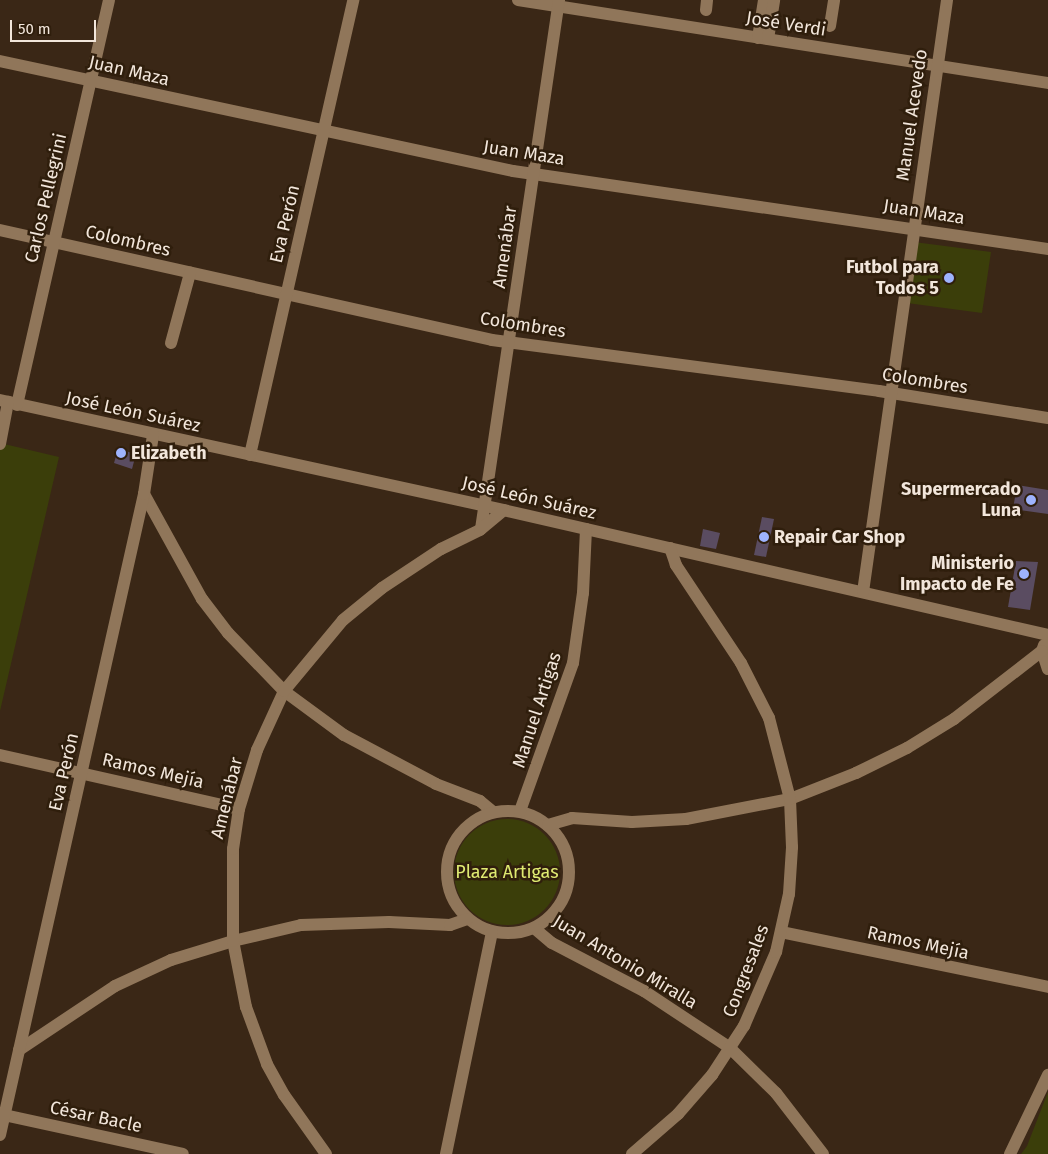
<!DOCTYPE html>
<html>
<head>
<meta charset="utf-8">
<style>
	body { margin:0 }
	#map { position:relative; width:1048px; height:1154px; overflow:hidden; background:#3a2716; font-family:"Fira Sans",sans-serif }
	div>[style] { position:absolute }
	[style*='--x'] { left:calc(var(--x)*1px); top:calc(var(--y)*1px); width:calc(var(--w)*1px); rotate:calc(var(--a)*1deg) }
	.green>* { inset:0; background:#3b3e0a }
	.round { border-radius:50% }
	.building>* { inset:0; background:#5a4c61 }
	.minor>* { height:12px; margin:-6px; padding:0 6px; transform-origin:6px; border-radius:6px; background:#90765a }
	.minor>.ring { margin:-6px; padding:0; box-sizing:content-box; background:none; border:12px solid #90765a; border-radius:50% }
	.dots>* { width:14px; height:14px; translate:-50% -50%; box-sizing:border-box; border:2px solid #2f1e0c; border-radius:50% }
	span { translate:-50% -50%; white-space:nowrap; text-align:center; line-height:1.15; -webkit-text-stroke:5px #2f1e0c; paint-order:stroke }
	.street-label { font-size:18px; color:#f2e6db }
	.poi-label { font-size:18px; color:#f2e6db; font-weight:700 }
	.right { translate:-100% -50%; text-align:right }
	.left { translate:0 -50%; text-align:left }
	.park-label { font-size:18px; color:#dfea71 }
	.scale { position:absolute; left:10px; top:20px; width:86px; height:22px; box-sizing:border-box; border:2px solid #f2e6db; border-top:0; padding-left:6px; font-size:15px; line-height:18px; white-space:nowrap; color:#f2e6db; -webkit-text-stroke:4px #2f1e0c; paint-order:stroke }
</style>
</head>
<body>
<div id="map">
	<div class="green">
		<div style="clip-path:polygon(914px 242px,991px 252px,982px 313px,907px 303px)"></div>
		<div style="clip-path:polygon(0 443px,59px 457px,0 711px)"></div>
		<div class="round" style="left:454px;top:819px;width:106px;height:106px"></div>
		<div style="clip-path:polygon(1048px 1092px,1048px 1154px,1021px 1154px,1027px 1146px)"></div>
	</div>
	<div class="building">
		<div style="clip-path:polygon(118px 449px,136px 454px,132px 469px,114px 463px)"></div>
		<div style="clip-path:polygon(1017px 485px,1048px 490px,1048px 514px,1013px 509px)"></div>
		<div style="clip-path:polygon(762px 517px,774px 519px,766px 557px,754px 555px)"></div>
		<div style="clip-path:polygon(703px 529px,720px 533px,716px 549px,700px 546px)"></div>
		<div style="clip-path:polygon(1016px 561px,1038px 562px,1030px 610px,1008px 607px)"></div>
	</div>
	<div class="minor">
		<div style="--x:518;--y:0;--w:536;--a:8.9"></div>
		<div style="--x:706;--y:10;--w:10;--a:-84"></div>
		<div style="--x:830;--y:26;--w:26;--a:-81"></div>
		<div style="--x:758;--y:38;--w:38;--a:-81"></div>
		<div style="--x:768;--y:39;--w:39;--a:-81"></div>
		<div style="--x:0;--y:61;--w:525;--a:12.1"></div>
		<div style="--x:513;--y:171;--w:541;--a:8.29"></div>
		<div style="--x:0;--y:230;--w:504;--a:12.6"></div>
		<div style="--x:492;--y:340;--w:390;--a:7.5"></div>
		<div style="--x:879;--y:391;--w:171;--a:9.1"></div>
		<div style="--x:171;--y:343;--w:73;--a:-74.8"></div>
		<div style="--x:0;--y:400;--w:497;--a:12.3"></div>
		<div style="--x:486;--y:506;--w:577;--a:12.93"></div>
		<div style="--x:17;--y:405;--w:415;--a:-77.2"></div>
		<div style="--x:0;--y:444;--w:43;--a:-79.2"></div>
		<div style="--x:250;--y:455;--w:467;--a:-77.2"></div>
		<div style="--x:144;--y:494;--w:120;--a:61.1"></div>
		<div style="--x:202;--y:599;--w:43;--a:52.6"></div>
		<div style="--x:228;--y:633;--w:81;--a:46"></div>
		<div style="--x:284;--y:691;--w:74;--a:36.3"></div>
		<div style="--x:344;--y:735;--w:104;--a:28"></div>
		<div style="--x:436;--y:784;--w:47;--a:21.1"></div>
		<div style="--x:480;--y:801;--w:17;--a:40"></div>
		<div style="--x:481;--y:529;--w:535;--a:-81.61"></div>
		<div style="--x:863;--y:592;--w:598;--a:-81.92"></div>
		<div style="--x:1044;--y:645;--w:6;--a:108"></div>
		<div style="--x:1042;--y:651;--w:19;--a:72"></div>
		<div style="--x:0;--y:755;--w:245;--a:12.7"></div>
		<div class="ring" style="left:447px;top:811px;width:110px;height:110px"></div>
		<div style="--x:520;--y:811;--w:157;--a:-70.3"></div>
		<div style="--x:573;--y:663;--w:71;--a:-81.9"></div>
		<div style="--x:583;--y:593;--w:64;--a:-87.3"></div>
		<div style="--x:548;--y:825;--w:25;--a:-16"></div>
		<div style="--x:572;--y:818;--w:60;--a:3.8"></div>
		<div style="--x:632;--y:822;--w:54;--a:-3.2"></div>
		<div style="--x:686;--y:819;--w:106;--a:-10.9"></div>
		<div style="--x:790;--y:799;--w:71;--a:-21.5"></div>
		<div style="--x:856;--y:773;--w:57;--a:-26.1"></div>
		<div style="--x:907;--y:748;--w:55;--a:-31.7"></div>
		<div style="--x:954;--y:719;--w:111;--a:-37.7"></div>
		<div style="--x:534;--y:928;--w:23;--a:40"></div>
		<div style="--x:552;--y:943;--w:104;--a:27.6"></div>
		<div style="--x:644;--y:991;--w:103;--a:33.5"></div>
		<div style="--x:730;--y:1048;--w:64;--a:44.4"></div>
		<div style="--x:776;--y:1093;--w:77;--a:52.4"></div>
		<div style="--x:781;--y:932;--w:273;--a:11.6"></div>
		<div style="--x:19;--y:1050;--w:115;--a:-33.7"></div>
		<div style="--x:115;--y:986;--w:62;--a:-24.9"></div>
		<div style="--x:171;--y:960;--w:65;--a:-17"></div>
		<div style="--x:233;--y:941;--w:70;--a:-13.2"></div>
		<div style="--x:301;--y:925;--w:88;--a:-2"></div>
		<div style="--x:389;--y:922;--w:61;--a:2.8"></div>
		<div style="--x:450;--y:925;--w:18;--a:-19"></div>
		<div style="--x:0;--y:1114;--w:187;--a:12.3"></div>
		<div style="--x:0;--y:1135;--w:657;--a:-77.34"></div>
		<div style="--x:144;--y:494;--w:60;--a:-81.3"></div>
		<div style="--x:326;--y:1154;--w:72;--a:-125.4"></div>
		<div style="--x:284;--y:1095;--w:35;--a:-119"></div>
		<div style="--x:267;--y:1064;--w:61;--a:-110.2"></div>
		<div style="--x:246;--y:1007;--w:67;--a:-101.1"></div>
		<div style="--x:233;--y:941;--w:92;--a:-90"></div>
		<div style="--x:233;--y:849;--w:40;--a:-81.5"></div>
		<div style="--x:239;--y:809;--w:62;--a:-73"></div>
		<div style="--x:257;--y:750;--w:65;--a:-65.4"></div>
		<div style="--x:284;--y:691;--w:92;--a:-50.3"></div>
		<div style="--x:343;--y:620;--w:50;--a:-39.4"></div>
		<div style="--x:382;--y:588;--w:71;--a:-33.5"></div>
		<div style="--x:441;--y:549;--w:43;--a:-26"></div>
		<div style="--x:480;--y:530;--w:31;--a:-40"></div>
		<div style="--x:446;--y:1154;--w:227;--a:-78.3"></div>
		<div style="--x:632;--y:1154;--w:61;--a:-41"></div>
		<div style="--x:678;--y:1114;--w:52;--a:-48.9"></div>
		<div style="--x:712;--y:1075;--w:59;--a:-56.9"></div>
		<div style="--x:744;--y:1026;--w:81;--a:-66.6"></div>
		<div style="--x:776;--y:952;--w:59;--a:-77.4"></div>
		<div style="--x:789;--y:894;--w:47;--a:-86.3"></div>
		<div style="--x:792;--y:847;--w:48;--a:-92.4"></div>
		<div style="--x:790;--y:799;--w:84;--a:-104.5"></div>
		<div style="--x:769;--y:718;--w:62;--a:-117"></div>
		<div style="--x:741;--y:663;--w:118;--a:-123.6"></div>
		<div style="--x:676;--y:565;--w:18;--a:-109"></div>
		<div style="--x:1010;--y:1154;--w:88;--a:-64.3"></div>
	</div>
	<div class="dots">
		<div style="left:949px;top:278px;background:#9eb3fd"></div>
		<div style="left:121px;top:453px;background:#9eb3fd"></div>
		<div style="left:1031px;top:500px;background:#9eb3fd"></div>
		<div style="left:764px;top:537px;background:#9eb3fd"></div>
		<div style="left:1024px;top:574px;background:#9eb3fd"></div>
	</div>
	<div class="street-label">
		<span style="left:786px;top:24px;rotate:9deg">José Verdi</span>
		<span style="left:129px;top:71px;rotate:13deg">Juan Maza</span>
		<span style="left:912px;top:115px;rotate:-82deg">Manuel Acevedo</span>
		<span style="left:524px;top:153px;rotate:9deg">Juan Maza</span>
		<span style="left:46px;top:198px;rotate:-77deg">Carlos Pellegrini</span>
		<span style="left:924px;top:212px;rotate:9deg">Juan Maza</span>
		<span style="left:285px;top:224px;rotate:-77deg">Eva Perón</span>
		<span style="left:128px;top:241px;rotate:13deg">Colombres</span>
		<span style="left:505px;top:247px;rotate:-82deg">Amenábar</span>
		<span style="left:523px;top:325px;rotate:9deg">Colombres</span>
		<span style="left:925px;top:381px;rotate:9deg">Colombres</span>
		<span style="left:133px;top:412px;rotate:12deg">José León Suárez</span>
		<span style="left:529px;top:498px;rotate:13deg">José León Suárez</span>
		<span style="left:537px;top:710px;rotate:-72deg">Manuel Artigas</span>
		<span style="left:153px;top:771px;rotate:13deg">Ramos Mejía</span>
		<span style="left:64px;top:772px;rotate:-77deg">Eva Perón</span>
		<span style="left:227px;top:798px;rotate:-76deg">Amenábar</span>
		<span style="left:918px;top:943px;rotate:12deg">Ramos Mejía</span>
		<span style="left:625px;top:962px;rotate:31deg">Juan Antonio Miralla</span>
		<span style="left:746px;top:971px;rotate:-69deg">Congresales</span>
		<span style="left:96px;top:1117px;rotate:12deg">César Bacle</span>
	</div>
	<div class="poi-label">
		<span class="right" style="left:939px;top:278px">Futbol para<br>Todos 5</span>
		<span class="left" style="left:131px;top:453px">Elizabeth</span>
		<span class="right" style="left:1021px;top:500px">Supermercado<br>Luna</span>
		<span class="left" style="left:774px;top:537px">Repair Car Shop</span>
		<span class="right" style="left:1014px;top:574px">Ministerio<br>Impacto de Fe</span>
	</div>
	<div class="park-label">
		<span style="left:507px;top:872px">Plaza Artigas</span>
	</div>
	<div class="scale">50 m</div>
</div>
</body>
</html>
